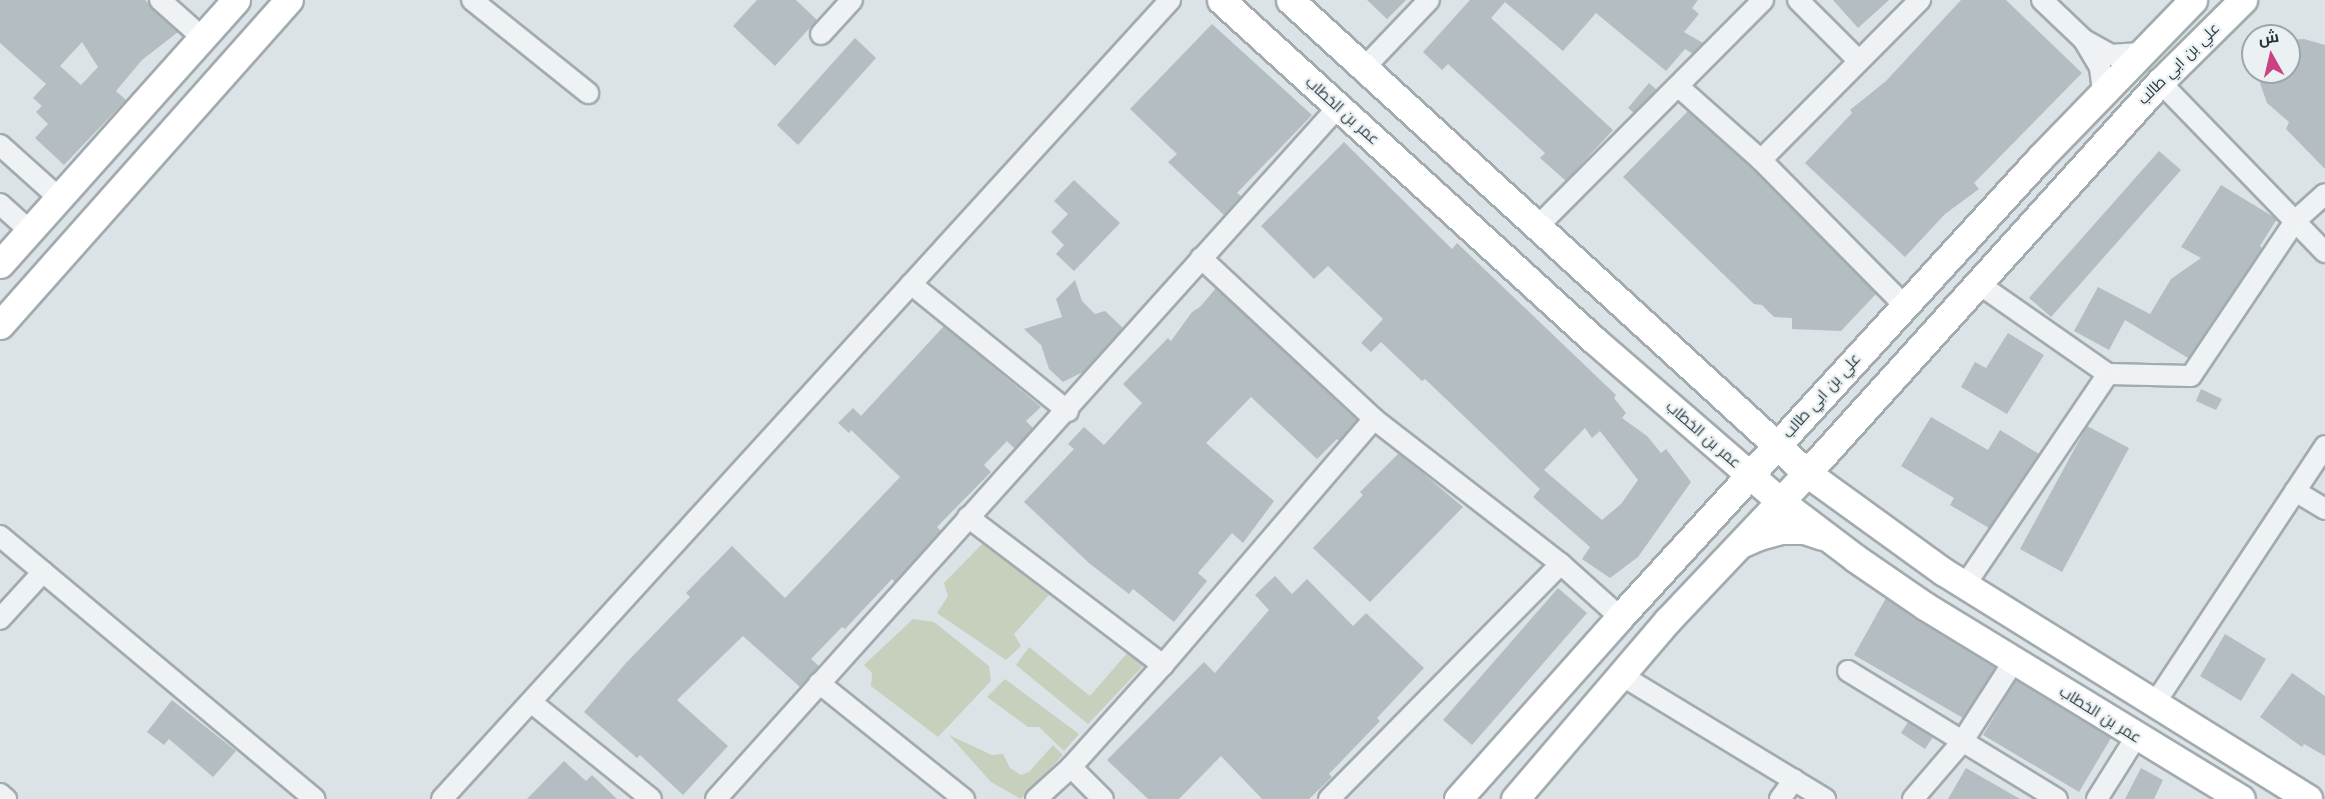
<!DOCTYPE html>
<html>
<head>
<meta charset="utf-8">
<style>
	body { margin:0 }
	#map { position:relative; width:2325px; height:799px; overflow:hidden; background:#dce3e6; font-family:"Work Sans",Cairo,sans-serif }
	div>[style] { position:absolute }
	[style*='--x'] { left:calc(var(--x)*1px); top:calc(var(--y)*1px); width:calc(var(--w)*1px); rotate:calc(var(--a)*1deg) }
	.green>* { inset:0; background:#c7cfbd }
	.building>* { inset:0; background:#b3bdc2 }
	.roads { filter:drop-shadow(2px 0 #a2abaf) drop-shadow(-2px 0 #a2abaf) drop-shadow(0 2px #a2abaf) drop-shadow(0 -2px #a2abaf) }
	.street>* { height:20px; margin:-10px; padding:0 10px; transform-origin:10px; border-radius:10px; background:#eef2f4 }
	.secondary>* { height:27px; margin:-13.5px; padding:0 13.5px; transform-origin:13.5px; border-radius:13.5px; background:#fff }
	span { translate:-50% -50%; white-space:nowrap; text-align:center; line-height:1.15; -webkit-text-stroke:4.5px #ebf1f3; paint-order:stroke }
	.street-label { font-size:15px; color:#26343b }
	.north { position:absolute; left:2241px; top:24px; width:60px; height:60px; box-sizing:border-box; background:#ebf1f3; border:2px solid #9ca5a9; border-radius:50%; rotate:352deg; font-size:16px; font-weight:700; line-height:24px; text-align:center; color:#26343b }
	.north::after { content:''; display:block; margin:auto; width:21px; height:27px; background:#ca427f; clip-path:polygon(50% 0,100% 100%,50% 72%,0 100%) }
</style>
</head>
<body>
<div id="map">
	<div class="green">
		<div style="clip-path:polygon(983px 543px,1049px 595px,1014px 634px,1021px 646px,1006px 660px,937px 613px,948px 596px,944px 583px)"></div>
		<div style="clip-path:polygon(913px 619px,934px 622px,989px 666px,991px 681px,938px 737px,871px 686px,872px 673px,864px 665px)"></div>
		<div style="clip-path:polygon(1029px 647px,1090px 696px,1128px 652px,1145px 664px,1088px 724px,1016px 665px)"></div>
		<div style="clip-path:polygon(1005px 679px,1079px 734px,1064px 751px,1039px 727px,1028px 727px,987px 697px)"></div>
		<div style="clip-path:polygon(949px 735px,992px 755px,1003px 754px,1010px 768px,1021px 775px,1029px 772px,1053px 745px,1063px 755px,1021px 799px,991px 782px)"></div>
	</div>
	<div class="building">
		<div style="clip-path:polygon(evenodd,0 0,145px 0,178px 32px,142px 60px,116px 91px,126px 100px,64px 165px,35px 138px,48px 124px,36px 112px,42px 106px,33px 98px,46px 84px,0 43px,0 0,82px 42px,98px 67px,81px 85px,60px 66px,82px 42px)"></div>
		<div style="clip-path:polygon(757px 0,796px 0,817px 20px,775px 66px,733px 26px)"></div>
		<div style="clip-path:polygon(1367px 0,1406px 0,1387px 19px)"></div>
		<div style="clip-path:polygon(1470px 0,1698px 0,1692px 8px,1699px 14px,1684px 32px,1703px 43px,1693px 54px,1685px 49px,1666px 71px,1596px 13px,1563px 51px,1505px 2px,1491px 18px,1613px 130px,1566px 181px,1540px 158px,1545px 153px,1448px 64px,1442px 70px,1423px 52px)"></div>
		<div style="clip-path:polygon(1833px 0,1889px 0,1858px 28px)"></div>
		<div style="clip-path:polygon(1961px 0,2006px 0,2082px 73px,1974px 183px,1979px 189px,1945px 214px,1905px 257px,1805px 163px,1852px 113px,1850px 110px,1886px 81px)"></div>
		<div style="clip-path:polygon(1212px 24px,1312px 115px,1237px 193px,1241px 196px,1224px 215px,1168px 162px,1177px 154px,1130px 109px)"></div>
		<div style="clip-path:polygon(855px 38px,876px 58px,798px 145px,777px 125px)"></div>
		<div style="clip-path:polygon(2304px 39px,2325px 45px,2325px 169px,2286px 129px,2289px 122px,2267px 103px,2260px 83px,2261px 72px,2289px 72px,2289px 40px)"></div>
		<div style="clip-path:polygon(1649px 83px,1657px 90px,1634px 113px,1628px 108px)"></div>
		<div style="clip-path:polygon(1688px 111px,1753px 169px,1876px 294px,1841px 331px,1792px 329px,1792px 318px,1774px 317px,1762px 305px,1754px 304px,1623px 177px)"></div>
		<div style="clip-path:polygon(evenodd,1344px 142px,1452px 249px,1457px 243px,1616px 395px,1614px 398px,1626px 413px,1622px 418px,1647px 436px,1661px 453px,1666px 449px,1691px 482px,1638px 557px,1610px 578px,1582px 559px,1590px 547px,1533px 497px,1540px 489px,1425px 379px,1422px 381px,1381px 342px,1371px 352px,1361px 343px,1383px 319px,1328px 266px,1314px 279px,1261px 226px,1344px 142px,1585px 428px,1592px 438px,1600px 431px,1638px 480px,1621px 504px,1602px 520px,1544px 470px,1585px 428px)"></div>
		<div style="clip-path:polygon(2159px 151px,2181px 170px,2051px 317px,2029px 298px)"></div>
		<div style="clip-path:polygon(1074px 180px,1120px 223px,1074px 271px,1056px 254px,1064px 245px,1051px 232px,1068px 214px,1054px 201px)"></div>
		<div style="clip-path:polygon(2221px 185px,2277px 219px,2260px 246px,2262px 248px,2188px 358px,2125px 320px,2109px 350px,2074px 331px,2098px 287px,2150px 314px,2171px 279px,2201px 258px,2181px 247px)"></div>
		<div style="clip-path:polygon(1075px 280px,1082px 301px,1095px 314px,1105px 311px,1123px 328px,1083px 372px,1063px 382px,1049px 369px,1041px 345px,1024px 329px,1062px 317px,1056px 299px)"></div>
		<div style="clip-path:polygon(1216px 288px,1357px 420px,1339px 441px,1337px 439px,1317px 459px,1251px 397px,1206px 443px,1274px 501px,1243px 543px,1232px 533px,1198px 573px,1207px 581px,1174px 622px,1133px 589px,1129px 594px,1089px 563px,1024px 502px,1074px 449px,1068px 444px,1084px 427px,1104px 445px,1142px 403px,1123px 384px,1168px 338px,1171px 341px,1192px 312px,1200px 307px)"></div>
		<div style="clip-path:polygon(944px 326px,1041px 407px,1026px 421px,1033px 428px,1015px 449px,1007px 441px,984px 465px,991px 472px,937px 527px,941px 531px,895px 582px,892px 579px,845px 629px,842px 627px,811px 659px,819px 666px,800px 687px,743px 636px,677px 700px,728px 746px,683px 795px,640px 755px,637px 758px,584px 712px,626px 663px,690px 597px,686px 593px,732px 546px,785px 598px,900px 477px,851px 430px,849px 433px,838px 423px,853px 408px,861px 416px)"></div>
		<div style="clip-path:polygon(2008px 333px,2044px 355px,2007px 414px,1961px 387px,1975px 362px,1986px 368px)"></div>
		<div style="clip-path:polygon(2201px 389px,2222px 399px,2216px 410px,2196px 401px)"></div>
		<div style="clip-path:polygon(1931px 417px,1988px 450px,2000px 430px,2039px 454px,1989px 528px,1950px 505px,1954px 498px,1901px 466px)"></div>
		<div style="clip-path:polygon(2087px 426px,2129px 448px,2062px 572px,2020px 549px)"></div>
		<div style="clip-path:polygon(1399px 453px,1463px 507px,1370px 602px,1313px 548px,1363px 495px,1360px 492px)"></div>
		<div style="clip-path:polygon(1275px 576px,1292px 594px,1307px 579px,1353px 626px,1366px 613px,1424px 668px,1377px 718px,1380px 721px,1329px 774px,1332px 777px,1309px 799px,1262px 799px,1221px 756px,1179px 799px,1148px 799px,1107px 760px,1204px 662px,1215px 673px,1269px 610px,1255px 595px)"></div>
		<div style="clip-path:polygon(1558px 588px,1587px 613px,1472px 745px,1443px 720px)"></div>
		<div style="clip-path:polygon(1886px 598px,1996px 668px,1963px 718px,1854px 655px)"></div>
		<div style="clip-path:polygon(2225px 634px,2266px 659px,2241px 701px,2200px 676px)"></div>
		<div style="clip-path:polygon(2292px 673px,2325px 696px,2325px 756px,2304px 744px,2302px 747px,2260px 717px)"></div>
		<div style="clip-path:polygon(2016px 680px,2111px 738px,2079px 792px,1983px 735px)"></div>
		<div style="clip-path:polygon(172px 700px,236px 751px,213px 777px,169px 739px,164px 745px,147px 732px)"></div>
		<div style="clip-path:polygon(1908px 722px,1933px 737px,1925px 749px,1901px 733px)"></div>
		<div style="clip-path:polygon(564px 761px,586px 781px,592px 775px,617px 799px,527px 799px)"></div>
		<div style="clip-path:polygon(1966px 768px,2020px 799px,1948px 799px)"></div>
		<div style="clip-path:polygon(2141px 768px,2163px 780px,2154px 799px,2125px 799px)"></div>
	</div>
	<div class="roads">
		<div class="street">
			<div style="--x:160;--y:0;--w:57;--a:41.5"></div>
			<div style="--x:472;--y:0;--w:149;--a:38.7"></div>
			<div style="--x:1798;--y:0;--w:86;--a:45"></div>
			<div style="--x:2042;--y:0;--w:58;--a:43.6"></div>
			<div style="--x:821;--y:34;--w:46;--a:-47.6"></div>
			<div style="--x:1364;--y:68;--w:94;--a:-46.3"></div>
			<div style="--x:2160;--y:82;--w:237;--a:45.9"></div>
			<div style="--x:1679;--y:87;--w:110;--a:41.7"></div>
			<div style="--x:1761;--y:160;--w:204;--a:45.4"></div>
			<div style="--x:2103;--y:92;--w:25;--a:-97"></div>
			<div style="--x:2100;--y:67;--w:31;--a:-121"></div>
			<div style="--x:2084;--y:40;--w:31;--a:29"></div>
			<div style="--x:2111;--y:55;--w:29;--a:-4"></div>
			<div style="--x:0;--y:145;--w:79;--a:41.9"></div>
			<div style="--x:1761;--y:160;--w:226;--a:-45.2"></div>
			<div style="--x:0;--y:204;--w:40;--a:42"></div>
			<div style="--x:1538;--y:226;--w:319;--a:-45.1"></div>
			<div style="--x:1201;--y:258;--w:236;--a:42.9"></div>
			<div style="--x:1374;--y:419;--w:237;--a:37.8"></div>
			<div style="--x:1561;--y:564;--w:79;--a:41.9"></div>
			<div style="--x:911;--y:284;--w:202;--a:39"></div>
			<div style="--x:1979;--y:284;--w:157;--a:34.9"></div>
			<div style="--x:2108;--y:374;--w:83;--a:1.4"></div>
			<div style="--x:2191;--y:376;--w:187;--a:-56.1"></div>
			<div style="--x:2295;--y:221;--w:40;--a:-42"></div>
			<div style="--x:2295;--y:491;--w:35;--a:31"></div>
			<div style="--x:968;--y:517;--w:245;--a:37.2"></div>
			<div style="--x:0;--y:536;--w:410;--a:39.9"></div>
			<div style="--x:1965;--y:585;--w:255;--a:-55.9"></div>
			<div style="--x:0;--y:619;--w:64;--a:-47.5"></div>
			<div style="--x:1848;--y:671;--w:245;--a:31.5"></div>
			<div style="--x:1621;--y:675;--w:239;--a:31.3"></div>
			<div style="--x:819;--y:683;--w:186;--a:38.7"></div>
			<div style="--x:531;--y:702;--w:154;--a:38.9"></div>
			<div style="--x:2155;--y:703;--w:308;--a:-56.5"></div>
			<div style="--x:1071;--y:767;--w:45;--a:45"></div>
			<div style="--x:0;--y:794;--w:8;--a:40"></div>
			<div style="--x:442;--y:799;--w:1081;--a:-47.66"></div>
			<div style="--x:716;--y:799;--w:930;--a:-48.05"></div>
			<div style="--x:1036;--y:799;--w:47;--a:-42.4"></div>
			<div style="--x:1071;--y:767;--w:137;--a:-48"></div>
			<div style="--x:1163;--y:665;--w:324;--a:-49.4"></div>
			<div style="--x:1329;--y:799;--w:330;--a:-45.4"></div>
			<div style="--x:1780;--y:799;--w:24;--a:-54"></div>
			<div style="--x:1913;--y:799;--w:75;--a:-49.3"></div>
			<div style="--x:1962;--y:742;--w:96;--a:-57.3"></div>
			<div style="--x:2097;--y:799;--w:73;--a:-57.8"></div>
		</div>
		<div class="secondary">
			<div style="--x:1221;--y:0;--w:505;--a:42.35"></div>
			<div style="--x:1594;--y:340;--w:246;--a:40.9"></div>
			<div style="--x:1780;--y:501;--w:94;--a:37.2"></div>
			<div style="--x:1855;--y:558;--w:85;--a:34.4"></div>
			<div style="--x:1925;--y:606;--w:370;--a:31.4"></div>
			<div style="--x:1290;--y:0;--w:701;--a:42.46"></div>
			<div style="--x:1807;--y:473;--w:169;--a:35.9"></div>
			<div style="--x:1944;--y:572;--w:429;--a:31.9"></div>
			<div style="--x:0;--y:264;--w:354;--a:-48.2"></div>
			<div style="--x:0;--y:325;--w:435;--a:-48.4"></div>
			<div style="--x:1743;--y:543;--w:17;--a:-24"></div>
			<div style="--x:1759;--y:536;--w:24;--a:-15"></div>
			<div style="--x:1782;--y:530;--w:22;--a:0"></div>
			<div style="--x:1804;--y:530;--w:19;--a:18"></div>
			<div style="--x:1458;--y:799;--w:244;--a:-48.3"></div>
			<div style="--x:1620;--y:617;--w:622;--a:-47.54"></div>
			<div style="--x:2040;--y:158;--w:220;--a:-45.9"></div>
			<div style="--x:1515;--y:799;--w:235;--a:-49.5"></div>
			<div style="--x:1668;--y:620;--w:202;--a:-46.6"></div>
			<div style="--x:1807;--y:473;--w:527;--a:-47.92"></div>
			<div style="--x:2160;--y:82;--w:117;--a:-44.7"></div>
		</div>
	</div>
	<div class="street-label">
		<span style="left:2179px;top:64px;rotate:-45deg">علي بن ابي طالب</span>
		<span style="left:1342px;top:111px;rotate:42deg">عمر بن الخطاب</span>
		<span style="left:1822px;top:396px;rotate:-48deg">علي بن ابي طالب</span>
		<span style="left:1703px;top:435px;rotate:41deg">عمر بن الخطاب</span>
		<span style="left:2100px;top:715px;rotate:32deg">عمر بن الخطاب</span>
	</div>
	<div class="north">ش</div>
</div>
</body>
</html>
